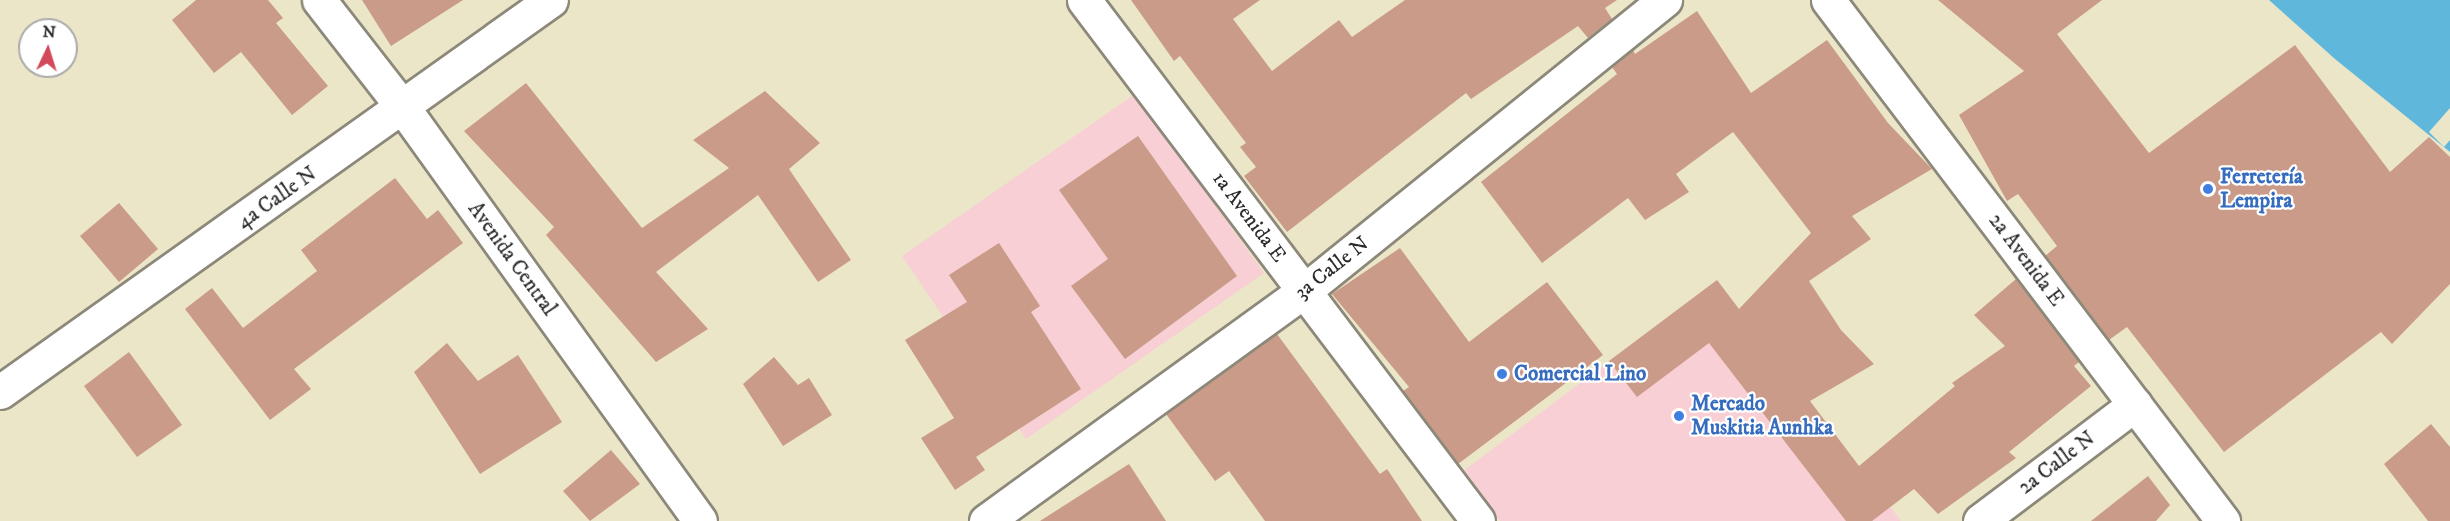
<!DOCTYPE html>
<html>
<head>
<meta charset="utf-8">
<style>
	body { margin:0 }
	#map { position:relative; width:2450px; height:521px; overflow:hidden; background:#ece6c9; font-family:"IM FELL DW Pica",serif }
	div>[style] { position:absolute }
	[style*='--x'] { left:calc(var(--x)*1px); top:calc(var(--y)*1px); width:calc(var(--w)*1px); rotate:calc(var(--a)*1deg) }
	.built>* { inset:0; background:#f7cfd4 }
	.water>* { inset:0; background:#5fb8dc }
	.pier>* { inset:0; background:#ece6c9 }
	.building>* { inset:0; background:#c99b88 }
	.roads { filter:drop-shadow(2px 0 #8c887a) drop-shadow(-2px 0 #8c887a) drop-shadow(0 2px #8c887a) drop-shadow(0 -2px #8c887a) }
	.street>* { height:33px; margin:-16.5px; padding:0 16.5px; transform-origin:16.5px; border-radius:16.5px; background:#fff }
	.dots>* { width:16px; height:16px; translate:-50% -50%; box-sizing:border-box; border:3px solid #fff; border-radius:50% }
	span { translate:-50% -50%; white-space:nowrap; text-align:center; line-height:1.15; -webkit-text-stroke:4.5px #fff; paint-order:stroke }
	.shop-label { font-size:21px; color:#366cbe; font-weight:700 }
	.left { translate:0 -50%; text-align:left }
	.street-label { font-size:21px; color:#2b2b2b }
	.north { position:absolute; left:18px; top:18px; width:60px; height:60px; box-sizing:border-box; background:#fff; border:2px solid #aaa; border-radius:50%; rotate:4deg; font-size:16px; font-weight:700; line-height:24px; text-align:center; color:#2b2b2b }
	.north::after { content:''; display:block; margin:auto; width:21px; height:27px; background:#d1495b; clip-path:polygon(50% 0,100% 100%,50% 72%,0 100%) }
</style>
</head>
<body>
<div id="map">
	<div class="built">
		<div style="clip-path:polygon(1135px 94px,1264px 273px,1026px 439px,902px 256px)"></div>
		<div style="clip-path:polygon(1717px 280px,1901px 521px,1500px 521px,1462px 472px)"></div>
	</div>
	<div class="water">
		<div style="clip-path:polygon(2269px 0,2450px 0,2450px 152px,2335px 59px)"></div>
	</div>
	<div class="pier">
		<div style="clip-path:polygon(2450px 108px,2450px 140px,2444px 147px,2429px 132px)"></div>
	</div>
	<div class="building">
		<div style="clip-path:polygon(196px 0,268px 0,283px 18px,276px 23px,328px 86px,292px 115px,241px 52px,214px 73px,172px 20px)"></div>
		<div style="clip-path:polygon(362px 0,463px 0,391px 46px)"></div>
		<div style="clip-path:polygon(1131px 0,1260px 0,1233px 19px,1272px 71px,1339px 20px,1352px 37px,1405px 0,1617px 0,1605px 8px,1612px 19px,1588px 38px,1578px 26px,1471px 99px,1466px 93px,1287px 232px,1244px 176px,1256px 167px,1240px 147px,1246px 143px,1180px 56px,1174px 61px)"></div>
		<div style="clip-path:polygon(1938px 0,2102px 0,2057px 34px,2149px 153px,2295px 45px,2390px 172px,2429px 137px,2450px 157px,2450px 284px,2392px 344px,2381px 332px,2224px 452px,2127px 327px,2109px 340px,2045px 256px,2057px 246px,2018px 194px,2007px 201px,1959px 115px,2024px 71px)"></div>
		<div style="clip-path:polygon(1697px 11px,1751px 93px,1827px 40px,1888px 123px,1932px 169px,1852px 216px,1871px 239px,1809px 281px,1841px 330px,1874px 364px,1810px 401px,1859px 466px,1955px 386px,1952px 383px,2005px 346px,1974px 315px,2016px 279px,2079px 362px,2074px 366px,2091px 386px,2009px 452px,2016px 458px,1938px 514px,1914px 489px,1872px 521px,1846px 521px,1709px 343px,1637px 397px,1609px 361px,1717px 280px,1739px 309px,1811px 233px,1733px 132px,1676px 174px,1689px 192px,1645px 220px,1628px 198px,1542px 263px,1481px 182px,1617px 74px,1612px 67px,1633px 50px,1635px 54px)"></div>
		<div style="clip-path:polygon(526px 83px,642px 228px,729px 168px,693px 140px,765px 91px,820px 143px,789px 169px,851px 260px,818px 282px,758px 195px,656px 272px,708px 329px,656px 362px,546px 235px,554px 227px,464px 131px)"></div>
		<div style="clip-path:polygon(1138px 136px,1237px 276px,1125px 359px,1071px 286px,1108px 259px,1059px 190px)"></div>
		<div style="clip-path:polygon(395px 178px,427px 219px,438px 210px,463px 243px,294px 369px,311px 389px,270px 420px,185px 309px,212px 288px,243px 328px,317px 271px,301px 250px)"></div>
		<div style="clip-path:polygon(119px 203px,158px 249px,119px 282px,80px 236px)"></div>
		<div style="clip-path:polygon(999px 243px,1040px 306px,1031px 312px,1081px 389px,976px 457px,985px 470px,955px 490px,921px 438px,954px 418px,905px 340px,967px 302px,949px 275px)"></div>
		<div style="clip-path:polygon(1400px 248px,1469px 342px,1547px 282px,1603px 355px,1458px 464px,1403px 391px,1409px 387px,1332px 294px)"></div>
		<div style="clip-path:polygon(1277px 334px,1380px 474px,1387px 469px,1422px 521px,1265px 521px,1229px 471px,1215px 481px,1166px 414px)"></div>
		<div style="clip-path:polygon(447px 343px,478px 381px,518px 355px,562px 422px,480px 474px,414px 372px)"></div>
		<div style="clip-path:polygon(129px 352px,182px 425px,137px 457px,84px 386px)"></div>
		<div style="clip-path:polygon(774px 357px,798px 385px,809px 378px,832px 415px,783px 446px,743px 384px)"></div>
		<div style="clip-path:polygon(2431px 424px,2450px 447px,2450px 521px,2428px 521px,2384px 464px)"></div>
		<div style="clip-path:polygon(611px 450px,640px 484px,590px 521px,563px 491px)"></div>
		<div style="clip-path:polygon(1129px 464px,1166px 521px,1040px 521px)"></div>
		<div style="clip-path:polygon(2148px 476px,2170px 505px,2156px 521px,2091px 521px)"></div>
	</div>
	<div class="roads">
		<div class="street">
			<div style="--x:319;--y:0;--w:138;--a:52.1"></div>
			<div style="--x:404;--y:109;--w:507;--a:54.3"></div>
			<div style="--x:1084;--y:0;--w:653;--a:52.9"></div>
			<div style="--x:1828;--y:0;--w:654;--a:52.83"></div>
			<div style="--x:0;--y:392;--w:676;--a:-35.43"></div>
			<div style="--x:986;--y:521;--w:392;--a:-35.9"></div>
			<div style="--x:1304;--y:291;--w:464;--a:-38.9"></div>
			<div style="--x:1980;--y:521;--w:194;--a:-37"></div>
		</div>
	</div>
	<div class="dots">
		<div style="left:2208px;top:189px;background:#3f7fe0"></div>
		<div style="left:1502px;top:374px;background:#3f7fe0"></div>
		<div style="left:1679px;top:416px;background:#3f7fe0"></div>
	</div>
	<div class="shop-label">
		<span class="left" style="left:2220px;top:189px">Ferretería<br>Lempira</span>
		<span class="left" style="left:1514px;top:374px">Comercial Lino</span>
		<span class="left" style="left:1691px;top:416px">Mercado<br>Muskitia Aunhka</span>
	</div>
	<div class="street-label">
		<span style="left:277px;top:198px;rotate:-35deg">4a Calle N</span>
		<span style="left:1249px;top:217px;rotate:53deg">1a Avenida E</span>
		<span style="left:512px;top:259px;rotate:54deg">Avenida Central</span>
		<span style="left:2026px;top:260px;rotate:53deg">2a Avenida E</span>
		<span style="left:1332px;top:268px;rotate:-38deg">3a Calle N</span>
		<span style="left:2057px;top:463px;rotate:-37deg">2a Calle N</span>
	</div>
	<div class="north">N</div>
</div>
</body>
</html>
